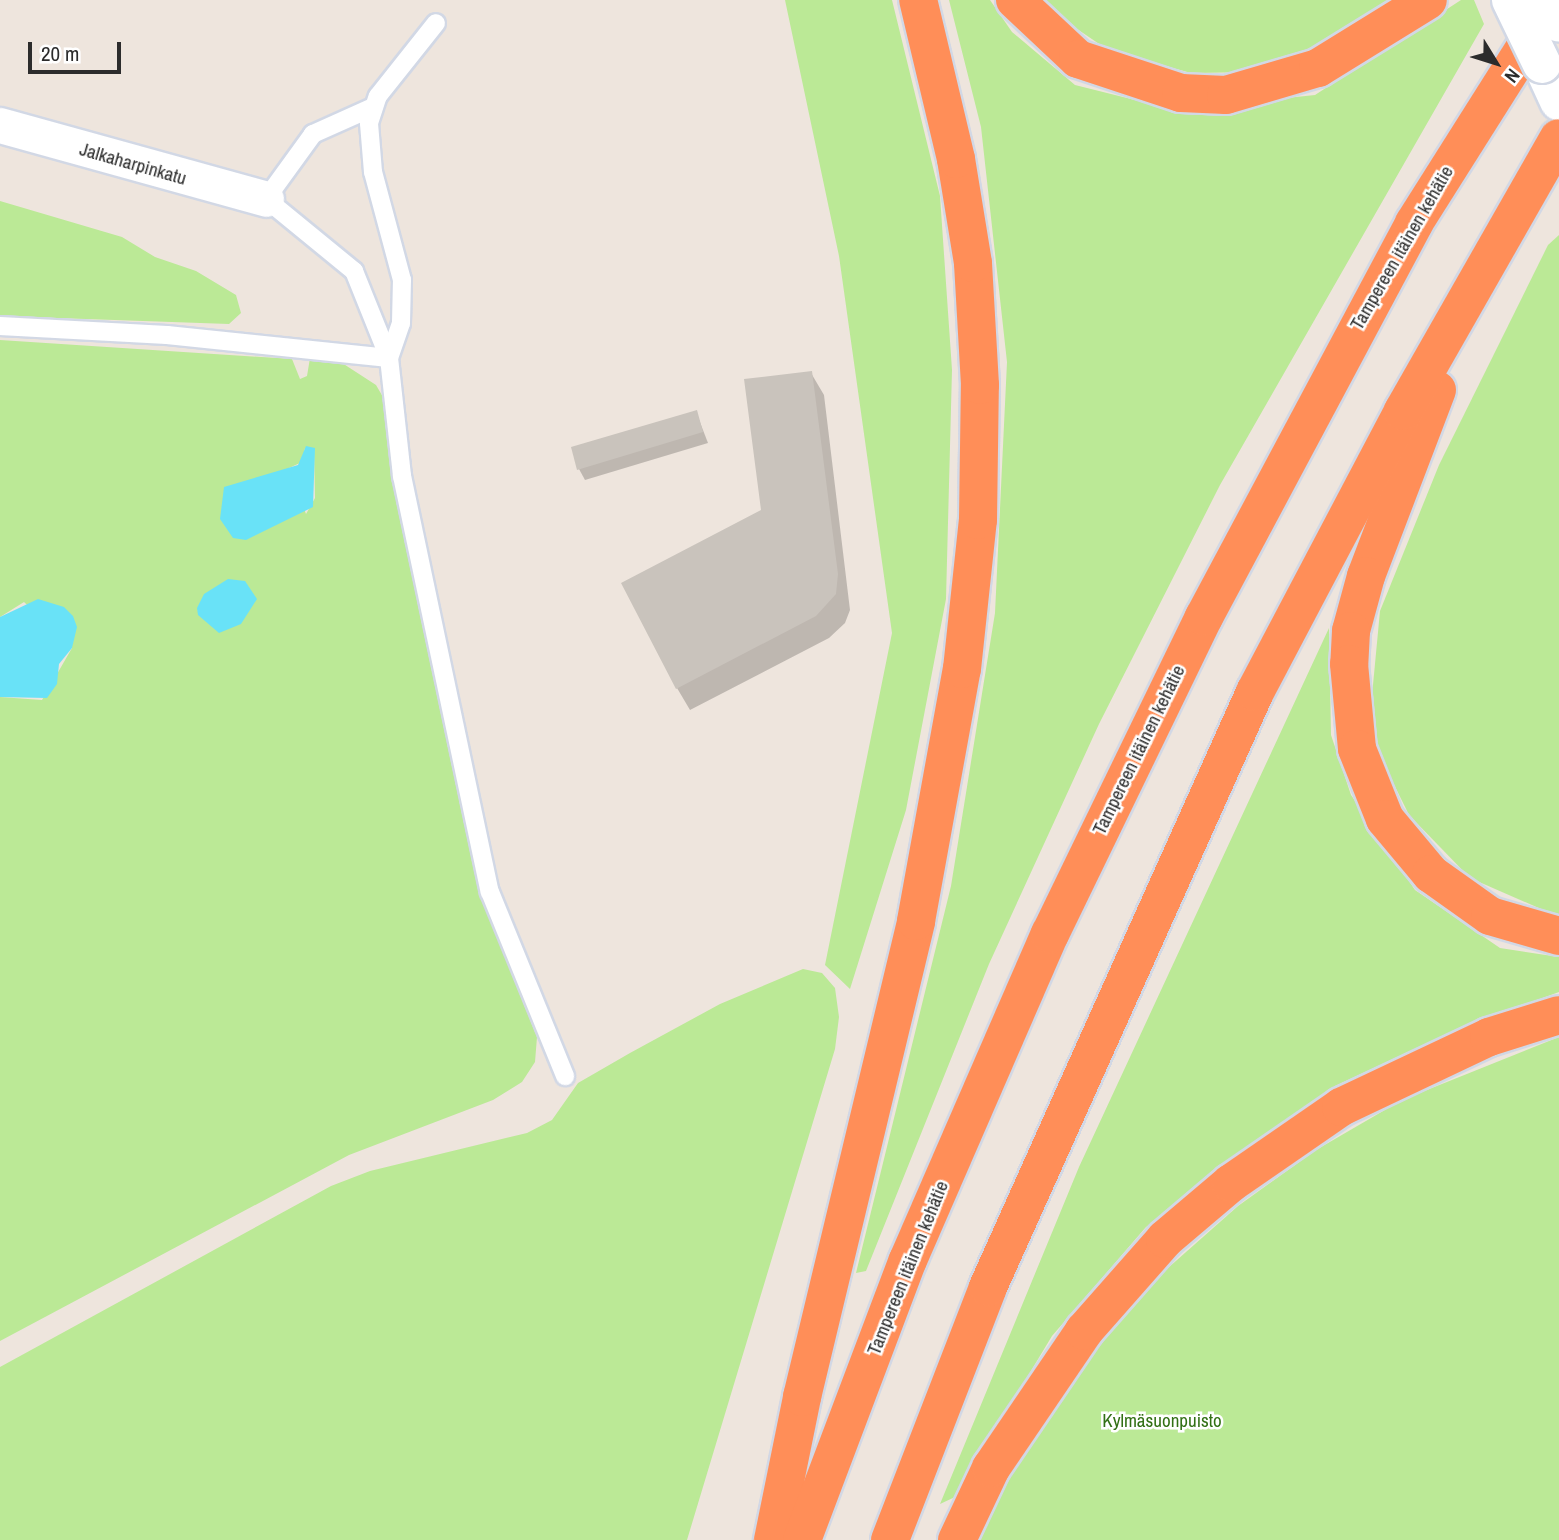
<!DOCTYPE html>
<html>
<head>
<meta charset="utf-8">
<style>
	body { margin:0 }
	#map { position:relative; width:1559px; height:1540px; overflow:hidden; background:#eee5dd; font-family:"Archivo Narrow",sans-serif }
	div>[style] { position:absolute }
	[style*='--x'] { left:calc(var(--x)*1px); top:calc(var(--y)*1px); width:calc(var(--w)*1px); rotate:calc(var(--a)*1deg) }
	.green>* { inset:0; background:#bbe996 }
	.water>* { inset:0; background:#69e2f7 }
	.shadow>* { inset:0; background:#0003 }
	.building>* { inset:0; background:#c9c3bc }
	.roads { filter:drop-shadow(2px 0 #d2d8e5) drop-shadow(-2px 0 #d2d8e5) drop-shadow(0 2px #d2d8e5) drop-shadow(0 -2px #d2d8e5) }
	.service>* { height:18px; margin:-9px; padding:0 9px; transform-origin:9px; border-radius:9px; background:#fff }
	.minor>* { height:35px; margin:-17.5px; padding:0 17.5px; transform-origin:17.5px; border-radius:17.5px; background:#fff }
	.secondary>* { height:38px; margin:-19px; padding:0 19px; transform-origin:19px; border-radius:19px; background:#fff }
	.motorway>* { height:38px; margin:-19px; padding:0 19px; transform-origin:19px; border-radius:19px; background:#ff8e58 }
	.bridges { filter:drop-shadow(2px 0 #d2d8e5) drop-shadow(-2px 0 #d2d8e5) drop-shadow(0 2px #d2d8e5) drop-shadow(0 -2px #d2d8e5) }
	.secondary-bridge>* { height:38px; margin:-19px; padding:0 19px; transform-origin:19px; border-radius:19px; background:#fff }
	span { translate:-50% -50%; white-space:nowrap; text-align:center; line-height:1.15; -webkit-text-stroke:5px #fff; paint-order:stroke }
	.street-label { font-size:19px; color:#2c2c2c }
	.park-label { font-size:19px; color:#327015 }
	.north { position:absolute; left:1461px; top:28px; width:70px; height:70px; -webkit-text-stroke:5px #fff; paint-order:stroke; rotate:128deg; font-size:19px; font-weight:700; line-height:28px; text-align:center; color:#2c2c2c }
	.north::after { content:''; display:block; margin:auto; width:24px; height:32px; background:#2c2c2c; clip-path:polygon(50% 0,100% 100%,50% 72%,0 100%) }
	.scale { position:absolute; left:28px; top:42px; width:93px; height:32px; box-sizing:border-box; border:4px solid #2c2c2c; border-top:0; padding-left:9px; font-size:21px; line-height:24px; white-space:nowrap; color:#2c2c2c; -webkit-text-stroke:5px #fff; paint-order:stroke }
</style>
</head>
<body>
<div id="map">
	<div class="green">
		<div style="clip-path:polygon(785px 0,892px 0,940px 196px,952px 370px,946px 599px,906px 810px,850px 989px,825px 965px,892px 633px,839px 256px)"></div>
		<div style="clip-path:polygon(949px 0,990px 0,1012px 32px,1075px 85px,1175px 110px,1315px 95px,1461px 0,1474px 0,1484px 24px,1220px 485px,1099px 724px,989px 964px,866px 1271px,856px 1273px,951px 886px,995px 613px,1007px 362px,981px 127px)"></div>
		<div style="clip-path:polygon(1043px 0,1395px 0,1352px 32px,1256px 72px,1191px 73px,1108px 50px,1058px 16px)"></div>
		<div style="clip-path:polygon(0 201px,122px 237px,155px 257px,196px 271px,236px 295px,241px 313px,229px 324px,0 316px)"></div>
		<div style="clip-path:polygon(1559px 235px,1559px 916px,1557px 916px,1470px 878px,1409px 815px,1378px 752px,1371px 706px,1380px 611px,1439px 465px,1548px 245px)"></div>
		<div style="clip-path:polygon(evenodd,0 340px,292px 359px,300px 379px,307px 376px,310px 358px,339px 361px,376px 385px,383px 397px,394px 478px,452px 739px,482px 900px,537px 1037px,535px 1062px,522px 1082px,493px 1100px,349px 1155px,0 1341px,0 697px,42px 700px,72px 648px,24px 602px,0 617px,0 340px,305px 448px,314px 448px,315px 498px,306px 514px,289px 468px,302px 462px,305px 448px)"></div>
		<div style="clip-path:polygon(1329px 628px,1331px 735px,1351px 795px,1415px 890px,1500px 948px,1559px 957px,1559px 992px,1460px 1028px,1335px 1086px,1146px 1227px,1052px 1336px,955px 1497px,940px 1504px,1079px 1167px)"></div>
		<div style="clip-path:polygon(803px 969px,822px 973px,835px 988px,839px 1017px,835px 1049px,687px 1540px,0 1540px,0 1367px,331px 1186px,370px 1171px,527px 1133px,552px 1120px,578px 1083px,630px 1053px,720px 1004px)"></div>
		<div style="clip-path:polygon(1559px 1037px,1559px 1540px,976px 1540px,1036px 1429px,1082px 1364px,1151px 1283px,1238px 1206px,1316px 1150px,1402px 1100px)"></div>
	</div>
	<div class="water">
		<div style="clip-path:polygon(306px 446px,315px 448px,313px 507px,246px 540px,233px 538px,220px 519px,224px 487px,298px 465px)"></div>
		<div style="clip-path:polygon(228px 579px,245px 581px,257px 599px,241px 624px,219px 633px,198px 615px,197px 608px,204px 594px)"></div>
		<div style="clip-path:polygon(38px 599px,64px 607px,73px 616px,77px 627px,72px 648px,59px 664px,57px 684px,47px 698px,0 697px,0 617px)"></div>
	</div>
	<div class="shadow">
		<div style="clip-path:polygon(811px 373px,824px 395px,850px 610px,845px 623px,829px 638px,690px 710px,677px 688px,763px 511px)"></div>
		<div style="clip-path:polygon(696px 412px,708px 443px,585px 480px,579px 469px)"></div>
	</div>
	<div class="building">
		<div style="clip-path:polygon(812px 371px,838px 574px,836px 594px,816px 616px,676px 689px,621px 583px,761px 510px,744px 379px)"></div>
		<div style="clip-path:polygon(697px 410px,703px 432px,577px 470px,571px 447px)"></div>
	</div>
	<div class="roads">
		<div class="service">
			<div style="--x:371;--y:108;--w:64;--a:155.9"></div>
			<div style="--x:313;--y:134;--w:80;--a:125.9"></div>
			<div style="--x:266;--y:199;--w:114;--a:39.3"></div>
			<div style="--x:354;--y:271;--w:94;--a:68.1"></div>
			<div style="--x:389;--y:358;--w:119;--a:83.7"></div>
			<div style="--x:402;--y:476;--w:425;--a:78.1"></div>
			<div style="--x:490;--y:892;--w:199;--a:67.8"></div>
			<div style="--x:0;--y:326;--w:167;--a:3.1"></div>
			<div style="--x:167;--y:335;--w:223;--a:5.9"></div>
			<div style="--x:389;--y:358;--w:37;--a:-71"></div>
			<div style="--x:401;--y:323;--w:43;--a:-88.7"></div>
			<div style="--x:402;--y:280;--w:112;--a:-105"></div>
			<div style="--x:373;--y:172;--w:49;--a:-94.7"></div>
			<div style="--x:369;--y:123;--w:28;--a:-72"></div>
			<div style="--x:378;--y:96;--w:93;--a:-51.5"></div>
		</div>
		<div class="minor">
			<div style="--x:0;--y:125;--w:276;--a:15.5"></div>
		</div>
		<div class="secondary">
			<div style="--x:1542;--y:64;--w:41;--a:65.3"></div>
		</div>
		<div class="motorway">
			<div style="--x:1015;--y:0;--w:86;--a:43.1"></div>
			<div style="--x:1078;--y:59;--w:108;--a:18.3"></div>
			<div style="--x:1181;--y:93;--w:45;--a:2.5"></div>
			<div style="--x:1226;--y:95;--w:96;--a:-16.4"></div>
			<div style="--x:1318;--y:68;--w:129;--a:-31.7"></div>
			<div style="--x:1437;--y:390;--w:199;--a:110.9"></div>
			<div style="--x:1366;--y:576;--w:57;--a:105.3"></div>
			<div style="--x:1351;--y:631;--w:33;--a:93"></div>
			<div style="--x:1349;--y:664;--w:85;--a:84.6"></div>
			<div style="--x:1357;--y:749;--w:75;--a:68.2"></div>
			<div style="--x:1385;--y:819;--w:72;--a:50.1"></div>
			<div style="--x:1431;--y:874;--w:72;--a:35.4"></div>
			<div style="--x:1490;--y:916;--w:72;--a:16.2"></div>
			<div style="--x:773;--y:1540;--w:146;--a:-78.5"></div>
			<div style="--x:802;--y:1397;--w:489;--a:-76.5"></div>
			<div style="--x:916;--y:921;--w:256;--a:-79.7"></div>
			<div style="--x:962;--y:669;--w:150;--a:-83.9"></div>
			<div style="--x:978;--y:520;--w:135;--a:-89.2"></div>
			<div style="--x:980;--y:385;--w:122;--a:-93.3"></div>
			<div style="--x:973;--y:263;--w:105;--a:-99.3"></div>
			<div style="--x:956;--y:159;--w:163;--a:-103.4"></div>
			<div style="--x:802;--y:1540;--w:299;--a:-69.3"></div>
			<div style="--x:908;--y:1260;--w:356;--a:-66.5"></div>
			<div style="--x:1050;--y:934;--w:352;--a:-64.1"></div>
			<div style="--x:1204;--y:617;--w:446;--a:-61.9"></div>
			<div style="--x:1414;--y:223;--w:249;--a:-57.7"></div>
			<div style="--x:890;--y:1540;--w:271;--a:-68.8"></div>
			<div style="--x:988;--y:1287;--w:652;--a:-65.83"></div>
			<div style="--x:1255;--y:692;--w:318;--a:-62.2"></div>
			<div style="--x:1403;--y:411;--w:314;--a:-60.3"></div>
			<div style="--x:957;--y:1540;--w:80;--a:-64.7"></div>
			<div style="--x:991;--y:1468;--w:166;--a:-55.8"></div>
			<div style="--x:1084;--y:1331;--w:123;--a:-48.6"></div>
			<div style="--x:1165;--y:1239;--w:87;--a:-40.3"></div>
			<div style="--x:1231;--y:1183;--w:134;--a:-34.6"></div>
			<div style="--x:1341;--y:1107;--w:164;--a:-25.3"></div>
			<div style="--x:1489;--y:1037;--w:73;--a:-17.4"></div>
		</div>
	</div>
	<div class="bridges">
		<div class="secondary-bridge">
			<div style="--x:1511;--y:0;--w:71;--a:64.2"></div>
			<div style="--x:1548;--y:0;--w:25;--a:64"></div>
		</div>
	</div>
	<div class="street-label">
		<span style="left:133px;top:164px;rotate:16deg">Jalkaharpinkatu</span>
		<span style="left:1402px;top:248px;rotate:-60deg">Tampereen itäinen kehätie</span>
		<span style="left:1139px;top:750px;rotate:-64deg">Tampereen itäinen kehätie</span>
		<span style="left:908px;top:1268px;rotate:-68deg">Tampereen itäinen kehätie</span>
	</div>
	<div class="park-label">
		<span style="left:1162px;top:1421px">Kylmäsuonpuisto</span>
	</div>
	<div class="north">N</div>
	<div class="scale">20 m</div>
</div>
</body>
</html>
